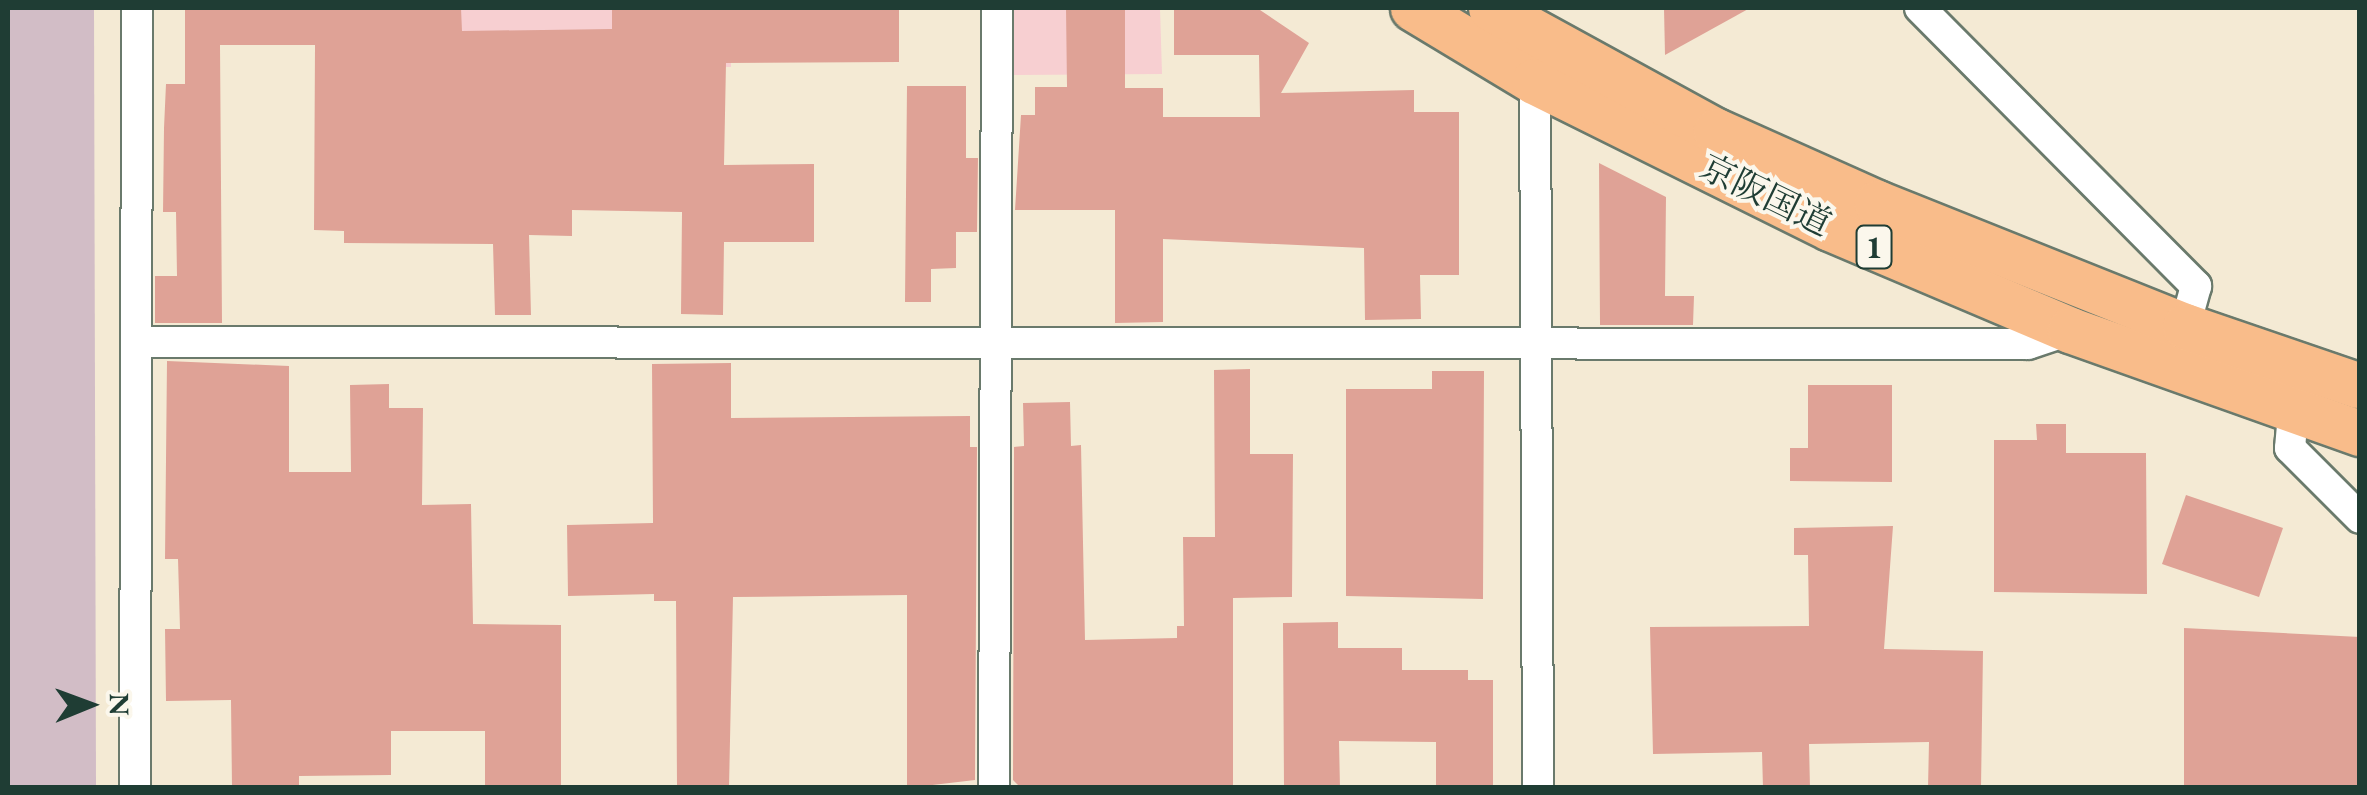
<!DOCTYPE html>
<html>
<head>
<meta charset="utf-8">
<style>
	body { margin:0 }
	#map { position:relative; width:2367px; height:795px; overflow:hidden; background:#f4ead4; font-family:"EB Garamond","Noto Serif JP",serif }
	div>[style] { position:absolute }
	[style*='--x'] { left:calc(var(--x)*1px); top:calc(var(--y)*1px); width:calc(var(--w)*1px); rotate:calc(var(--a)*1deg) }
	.built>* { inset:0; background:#f7cfd1 }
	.industrial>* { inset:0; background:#d2bdc6 }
	.building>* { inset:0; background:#dfa296 }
	.roads { filter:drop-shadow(2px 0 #6a7a6c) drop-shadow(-2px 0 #6a7a6c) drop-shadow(0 2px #6a7a6c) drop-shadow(0 -2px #6a7a6c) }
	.minor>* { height:30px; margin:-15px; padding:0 15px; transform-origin:15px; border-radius:15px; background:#fff }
	.highway>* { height:45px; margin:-22.5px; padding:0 22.5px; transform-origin:22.5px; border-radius:22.5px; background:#f9bc8a }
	span { translate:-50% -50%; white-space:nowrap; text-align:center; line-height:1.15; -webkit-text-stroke:8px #fbf7ec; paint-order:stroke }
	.shield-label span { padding:2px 8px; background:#fbf7ec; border:2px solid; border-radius:8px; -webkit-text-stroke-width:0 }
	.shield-label { font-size:32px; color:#1f3d34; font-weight:700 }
	.street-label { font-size:35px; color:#1f3d34 }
	.frame { position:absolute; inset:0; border:10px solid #1f3d34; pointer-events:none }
	.north { position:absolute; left:40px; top:655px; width:100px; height:100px; -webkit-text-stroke:8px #fbf7ec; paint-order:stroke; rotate:89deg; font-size:28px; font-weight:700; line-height:40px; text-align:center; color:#1f3d34 }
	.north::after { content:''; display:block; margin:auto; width:35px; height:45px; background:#1f3d34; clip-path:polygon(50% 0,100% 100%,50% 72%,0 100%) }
</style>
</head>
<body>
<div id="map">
	<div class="built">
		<div style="clip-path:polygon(376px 8px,731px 8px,731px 67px,376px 65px)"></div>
		<div style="clip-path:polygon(1006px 8px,1160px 8px,1162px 74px,1005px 75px)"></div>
	</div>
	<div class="industrial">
		<div style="clip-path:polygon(8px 8px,94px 8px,96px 787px,8px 787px)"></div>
	</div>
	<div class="building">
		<div style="clip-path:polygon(185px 8px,461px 8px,462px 31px,612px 29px,612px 8px,899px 8px,899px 62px,726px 63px,724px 165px,814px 164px,814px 242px,724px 242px,723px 315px,681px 314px,682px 212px,572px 210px,572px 236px,529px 235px,531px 315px,495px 315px,493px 244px,344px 243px,344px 231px,314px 230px,315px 45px,220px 45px,222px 323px,155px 323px,155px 276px,177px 276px,176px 212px,163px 212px,164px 128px,166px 84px,185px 84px)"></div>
		<div style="clip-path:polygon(1066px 8px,1125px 8px,1125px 88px,1163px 88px,1163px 117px,1260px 117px,1259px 55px,1174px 55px,1174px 8px,1257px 8px,1309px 43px,1281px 93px,1414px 90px,1414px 112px,1459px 112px,1459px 275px,1420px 275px,1421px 319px,1365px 320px,1364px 248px,1163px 239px,1163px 322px,1115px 323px,1115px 210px,1015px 210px,1021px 115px,1035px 115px,1035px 87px,1067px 87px)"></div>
		<div style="clip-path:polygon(1664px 8px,1750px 8px,1665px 55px)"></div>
		<div style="clip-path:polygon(907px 86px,966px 86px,966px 158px,978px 158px,977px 232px,956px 232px,956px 268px,931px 269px,931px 302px,905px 302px)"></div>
		<div style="clip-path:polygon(1599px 163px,1666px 197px,1665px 296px,1694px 296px,1693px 325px,1600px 325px)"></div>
		<div style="clip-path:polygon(167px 361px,289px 366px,289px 472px,351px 472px,350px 385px,389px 384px,389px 408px,423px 408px,422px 505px,471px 504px,473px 624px,561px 625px,561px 788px,485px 788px,485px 731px,391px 731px,391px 775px,299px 776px,299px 788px,232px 788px,231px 700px,166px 701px,165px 629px,180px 629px,178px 559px,165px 559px)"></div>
		<div style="clip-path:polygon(731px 363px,731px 418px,970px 416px,970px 447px,977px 447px,975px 780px,907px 788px,907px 595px,733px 597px,729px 788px,677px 788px,676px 601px,654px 601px,654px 594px,568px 596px,567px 525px,653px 523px,652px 364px)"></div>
		<div style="clip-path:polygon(1250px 369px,1250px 454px,1293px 454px,1292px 597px,1233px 598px,1233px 788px,1020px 787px,1013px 780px,1014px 447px,1024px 446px,1023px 403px,1070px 402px,1071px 446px,1081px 445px,1085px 640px,1177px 638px,1177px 626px,1184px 626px,1183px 537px,1215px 537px,1214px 370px)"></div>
		<div style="clip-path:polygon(1432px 371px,1484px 371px,1483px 599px,1346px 596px,1346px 389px,1432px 389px)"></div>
		<div style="clip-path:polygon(1808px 385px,1892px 385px,1892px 482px,1790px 481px,1790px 448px,1808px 448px)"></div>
		<div style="clip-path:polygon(2036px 424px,2066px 424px,2066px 453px,2146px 453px,2147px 594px,1994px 592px,1994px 440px,2037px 440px)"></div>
		<div style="clip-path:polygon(2186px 495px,2283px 528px,2259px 597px,2162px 564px)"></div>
		<div style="clip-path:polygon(1893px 526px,1884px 649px,1983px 651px,1981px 788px,1928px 788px,1929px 742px,1809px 744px,1810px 788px,1763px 788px,1762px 752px,1653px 754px,1650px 627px,1809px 626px,1808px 555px,1794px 555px,1794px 528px)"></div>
		<div style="clip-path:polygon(1338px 622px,1338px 648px,1402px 648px,1402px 670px,1468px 670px,1468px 680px,1493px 680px,1493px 788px,1436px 788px,1436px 742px,1339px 741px,1340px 788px,1284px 788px,1283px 623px)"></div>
		<div style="clip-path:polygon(2184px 628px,2360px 637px,2360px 788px,2184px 788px)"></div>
	</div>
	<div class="roads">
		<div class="minor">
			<div style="--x:1920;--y:8;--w:392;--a:45.2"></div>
			<div style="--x:2196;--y:286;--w:41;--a:105.4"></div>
			<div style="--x:1535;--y:66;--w:722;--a:89.76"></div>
			<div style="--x:136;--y:342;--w:1892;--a:0.06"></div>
			<div style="--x:2028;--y:344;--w:44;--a:-18.4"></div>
			<div style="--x:2293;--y:414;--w:34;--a:95"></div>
			<div style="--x:2290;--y:448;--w:99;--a:45"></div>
			<div style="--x:135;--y:788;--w:780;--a:-89.85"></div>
			<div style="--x:994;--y:788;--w:780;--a:-89.78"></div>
		</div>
		<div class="highway">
			<div style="--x:1413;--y:8;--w:141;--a:31.1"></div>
			<div style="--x:1534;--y:81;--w:330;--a:26.4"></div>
			<div style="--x:1830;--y:228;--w:261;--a:23"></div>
			<div style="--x:2070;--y:330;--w:308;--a:19.6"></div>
			<div style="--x:1491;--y:8;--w:256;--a:28.7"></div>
			<div style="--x:1716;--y:131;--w:176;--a:24.1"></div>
			<div style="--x:1877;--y:203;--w:332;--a:21.8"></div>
			<div style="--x:2185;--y:326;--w:185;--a:18.9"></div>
		</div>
	</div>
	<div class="shield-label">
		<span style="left:1874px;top:247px">1</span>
	</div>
	<div class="street-label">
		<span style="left:1766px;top:195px;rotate:26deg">京阪国道</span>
	</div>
	<div class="frame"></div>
	<div class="north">N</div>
</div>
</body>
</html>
